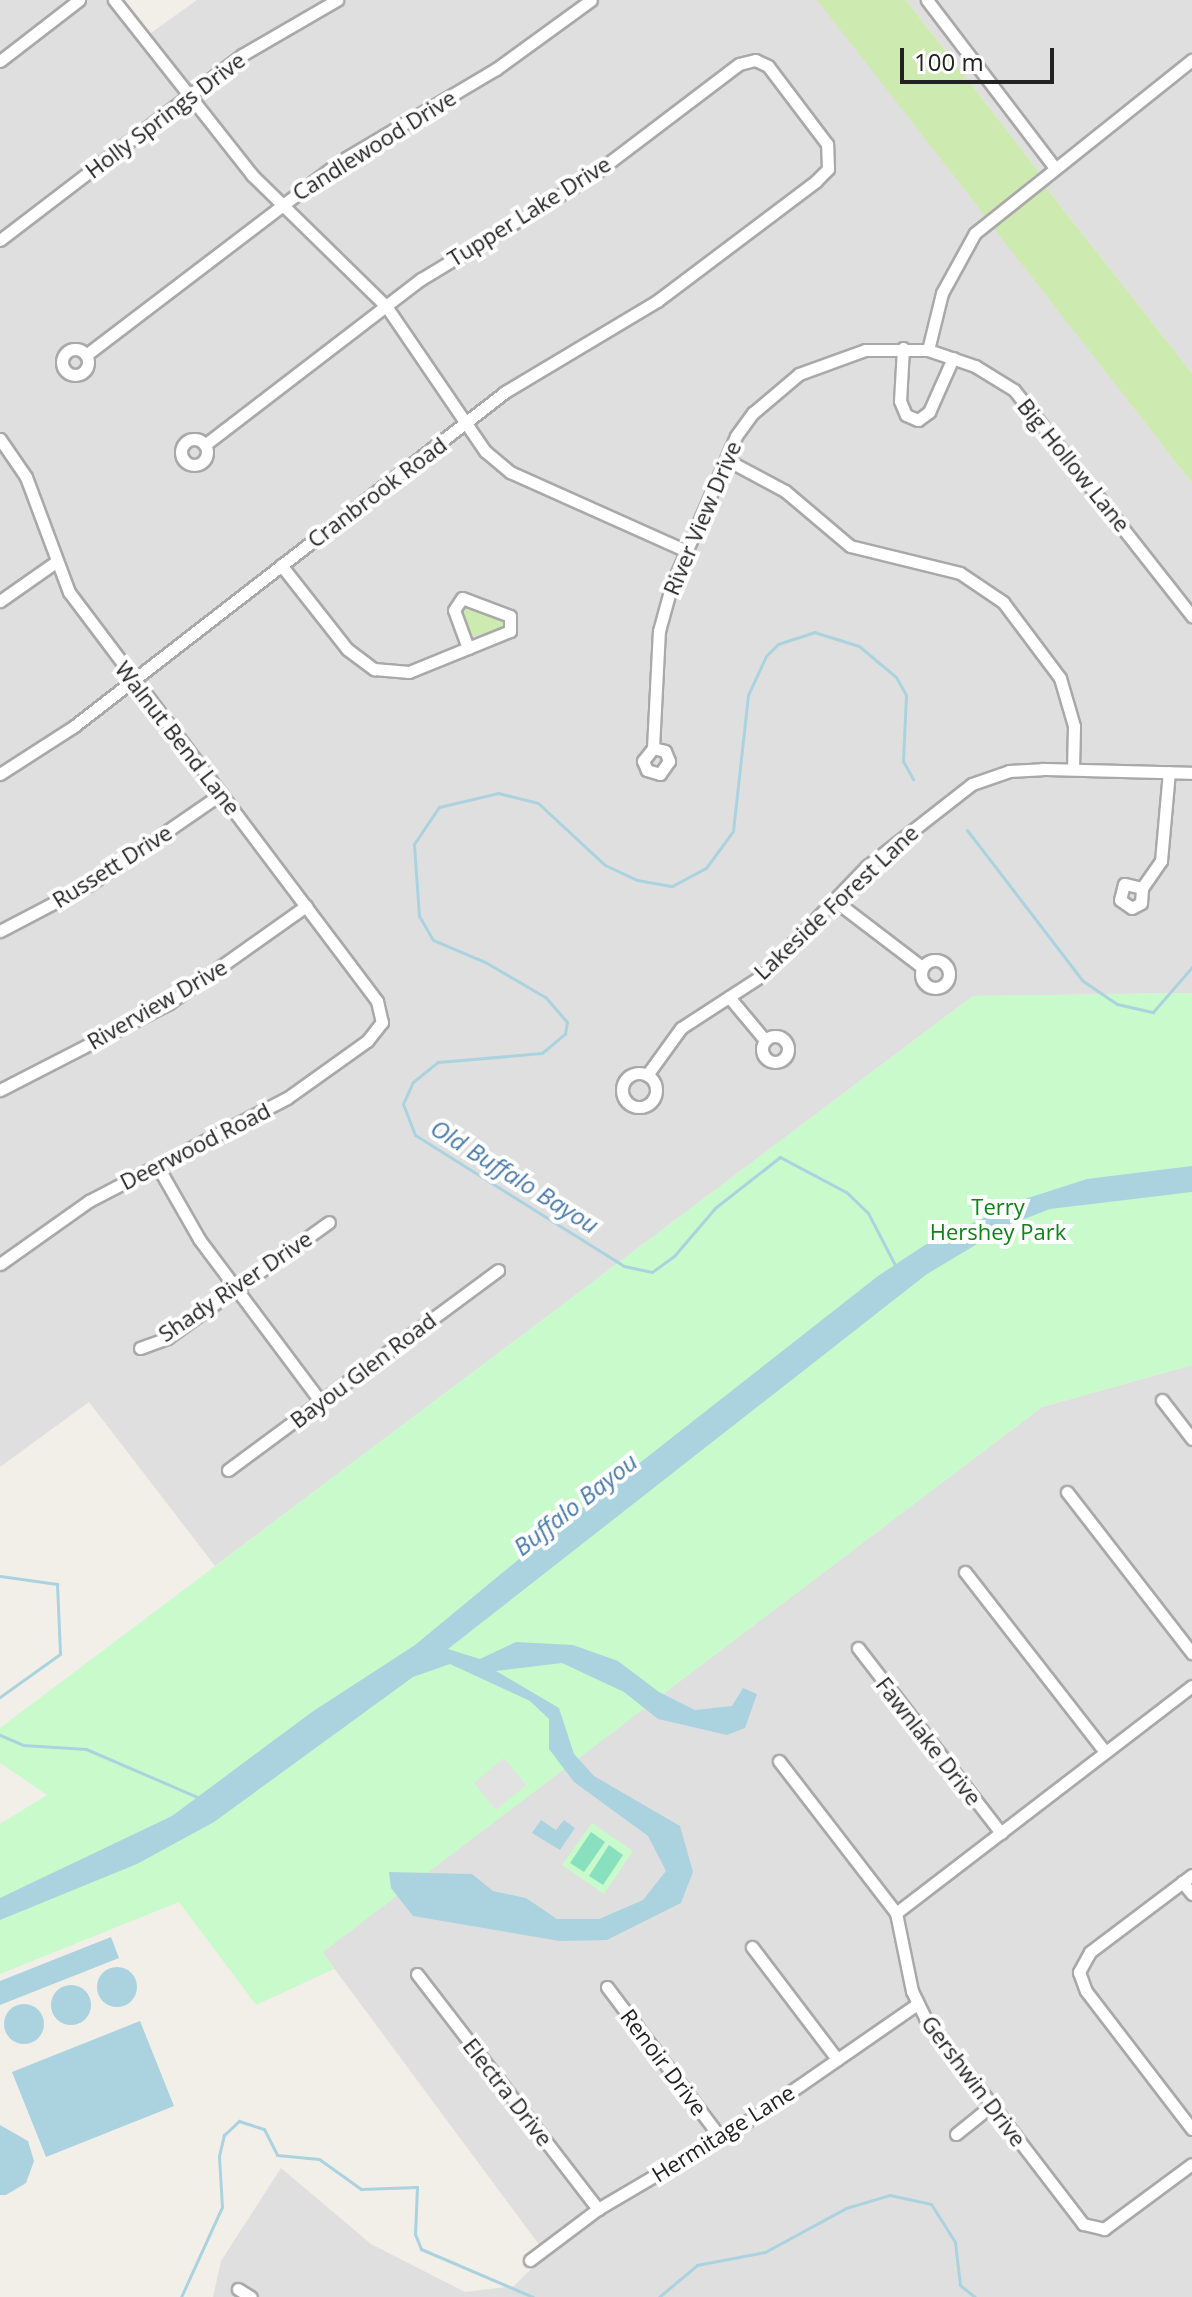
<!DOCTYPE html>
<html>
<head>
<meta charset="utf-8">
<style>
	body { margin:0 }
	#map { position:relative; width:1192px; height:2297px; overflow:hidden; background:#f2efe9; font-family:"Open Sans",sans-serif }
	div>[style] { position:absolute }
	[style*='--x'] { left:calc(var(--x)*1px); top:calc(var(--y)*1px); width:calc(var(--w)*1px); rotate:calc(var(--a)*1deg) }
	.residential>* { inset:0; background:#e0dfdf }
	.grass>* { inset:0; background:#cdebb0 }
	.park>* { inset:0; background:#c8facc }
	.pitch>* { inset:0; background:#88e0be }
	.parking>* { inset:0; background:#e2e2e2 }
	.water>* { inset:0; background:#aad3df }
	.round { border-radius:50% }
	.stream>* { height:3px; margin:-1.5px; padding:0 1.5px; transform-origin:1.5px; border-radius:1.5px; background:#aad3df }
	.roads { filter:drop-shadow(2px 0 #a9a9a9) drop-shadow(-2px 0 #a9a9a9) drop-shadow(0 2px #a9a9a9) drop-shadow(0 -2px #a9a9a9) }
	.minor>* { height:11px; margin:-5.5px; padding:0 5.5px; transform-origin:5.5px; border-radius:5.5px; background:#fff }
	.minor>.ring { margin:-5.5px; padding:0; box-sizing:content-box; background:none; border:11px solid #fff; border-radius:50% }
	span { translate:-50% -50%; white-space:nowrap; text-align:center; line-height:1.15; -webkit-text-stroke:8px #fff; paint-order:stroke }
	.street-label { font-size:22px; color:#222 }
	.park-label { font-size:22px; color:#0c8416 }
	.water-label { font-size:24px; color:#4a7aab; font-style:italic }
	.scale { position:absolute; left:900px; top:48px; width:154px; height:36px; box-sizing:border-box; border:4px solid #222; border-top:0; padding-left:10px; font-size:24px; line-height:28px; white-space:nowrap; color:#222; -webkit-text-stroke:6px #fff; paint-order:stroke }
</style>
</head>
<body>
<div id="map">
	<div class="residential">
		<div style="clip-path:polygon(0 0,109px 0,141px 40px,197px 0,818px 0,1192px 483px,1192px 993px,973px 996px,215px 1566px,89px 1402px,0 1467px)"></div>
		<div style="clip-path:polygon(906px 0,1192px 0,1192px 51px,1039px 172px)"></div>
		<div style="clip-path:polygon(1192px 72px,1192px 373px,1044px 185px)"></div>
		<div style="clip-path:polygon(1192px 1365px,1192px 2297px,213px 2297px,221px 2261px,281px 2168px,371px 2244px,465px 2292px,514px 2286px,546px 2254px,322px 1952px,1042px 1407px)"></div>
	</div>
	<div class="grass">
		<div style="clip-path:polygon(817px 0,906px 0,1039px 172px,985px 216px)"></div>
		<div style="clip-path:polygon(1044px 185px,1192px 373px,1192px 483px,992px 226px)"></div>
		<div style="clip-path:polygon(470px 603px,503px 620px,504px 629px,473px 636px,460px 609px)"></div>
	</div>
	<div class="park">
		<div style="clip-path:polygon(1192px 993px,1192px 1365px,1042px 1407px,323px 1952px,334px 1969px,256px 2005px,179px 1902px,0 1974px,0 1824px,47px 1795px,0 1763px,0 1728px,973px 996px)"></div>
		<div style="clip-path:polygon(592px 1823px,633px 1851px,604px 1894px,562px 1865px)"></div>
	</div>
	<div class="pitch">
		<div style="clip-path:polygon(591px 1832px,605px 1842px,584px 1872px,570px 1863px)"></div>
		<div style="clip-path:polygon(609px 1845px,623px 1855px,603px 1885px,589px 1876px)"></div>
	</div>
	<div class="parking">
		<div style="clip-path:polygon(504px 1758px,526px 1785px,496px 1810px,474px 1783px)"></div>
	</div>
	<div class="water">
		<div style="clip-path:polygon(1192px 1166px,1192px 1192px,1050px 1209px,1009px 1225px,927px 1274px,448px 1649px,480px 1659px,516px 1642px,573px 1645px,618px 1661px,659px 1692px,695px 1710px,732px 1706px,743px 1688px,757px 1694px,745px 1728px,727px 1735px,658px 1719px,624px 1692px,562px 1663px,496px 1671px,559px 1708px,574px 1754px,594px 1776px,680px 1826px,693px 1872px,681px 1903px,607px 1940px,560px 1941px,413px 1916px,391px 1888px,389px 1872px,472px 1874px,493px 1891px,526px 1898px,557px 1919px,599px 1919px,643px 1900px,666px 1871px,648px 1836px,574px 1782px,549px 1749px,549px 1719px,530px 1701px,450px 1664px,413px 1677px,214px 1822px,137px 1864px,0 1920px,0 1898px,172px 1816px,312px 1712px,415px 1645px,558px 1527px,878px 1276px,925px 1245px,1025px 1199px,1087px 1179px)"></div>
		<div style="clip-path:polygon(541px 1820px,556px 1830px,564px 1820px,575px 1828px,560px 1850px,532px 1833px)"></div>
		<div style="clip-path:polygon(111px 1937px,119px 1958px,0 2005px,0 1981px)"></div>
		<div class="round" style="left:97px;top:1967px;width:40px;height:40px"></div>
		<div class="round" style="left:51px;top:1985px;width:40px;height:40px"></div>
		<div class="round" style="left:4px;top:2004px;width:40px;height:40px"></div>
		<div style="clip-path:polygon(140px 2021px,174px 2106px,46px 2157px,12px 2072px)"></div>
		<div style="clip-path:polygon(0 2125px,28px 2141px,34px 2161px,26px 2183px,6px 2195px,0 2195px)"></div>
	</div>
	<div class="stream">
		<div style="--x:967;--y:830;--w:190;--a:52.5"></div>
		<div style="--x:1083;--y:981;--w:41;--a:34.1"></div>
		<div style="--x:1117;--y:1004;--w:37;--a:13"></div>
		<div style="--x:1153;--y:1012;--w:60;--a:-49.1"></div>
		<div style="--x:895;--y:1265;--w:59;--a:-117.4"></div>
		<div style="--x:868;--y:1213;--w:30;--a:-136"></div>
		<div style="--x:846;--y:1192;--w:75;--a:-152.1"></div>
		<div style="--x:780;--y:1157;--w:83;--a:141.9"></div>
		<div style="--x:715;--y:1208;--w:63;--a:130.5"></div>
		<div style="--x:674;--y:1256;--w:27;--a:144"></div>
		<div style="--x:652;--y:1272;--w:29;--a:-168"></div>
		<div style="--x:624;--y:1266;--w:247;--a:-147.9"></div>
		<div style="--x:415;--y:1135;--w:33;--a:-111"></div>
		<div style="--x:403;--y:1104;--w:24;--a:-66"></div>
		<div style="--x:413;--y:1082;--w:32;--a:-39"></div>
		<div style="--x:438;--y:1062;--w:104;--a:-4.9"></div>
		<div style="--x:542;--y:1053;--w:30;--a:-40"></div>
		<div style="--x:565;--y:1034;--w:12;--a:-81"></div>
		<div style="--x:567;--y:1022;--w:33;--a:-131"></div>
		<div style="--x:545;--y:997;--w:69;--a:-149.7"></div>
		<div style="--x:485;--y:962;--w:56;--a:-157.1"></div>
		<div style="--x:433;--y:940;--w:28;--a:-120"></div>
		<div style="--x:419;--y:916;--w:72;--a:-94"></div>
		<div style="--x:414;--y:844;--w:45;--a:-56"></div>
		<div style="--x:439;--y:807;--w:61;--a:-13.3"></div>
		<div style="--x:498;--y:793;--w:41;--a:14"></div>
		<div style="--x:538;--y:803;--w:91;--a:42.8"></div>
		<div style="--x:605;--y:865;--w:35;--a:25"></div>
		<div style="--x:637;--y:880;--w:36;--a:10"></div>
		<div style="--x:672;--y:886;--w:38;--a:-28"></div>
		<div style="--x:706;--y:868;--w:46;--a:-53.9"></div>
		<div style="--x:733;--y:831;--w:137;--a:-83.7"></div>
		<div style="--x:748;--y:695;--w:43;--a:-65.2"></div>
		<div style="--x:766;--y:656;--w:17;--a:-45"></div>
		<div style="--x:778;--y:644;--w:38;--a:-18"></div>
		<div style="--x:814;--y:632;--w:47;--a:17.3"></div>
		<div style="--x:859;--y:646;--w:48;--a:40"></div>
		<div style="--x:896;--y:677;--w:21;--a:61"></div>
		<div style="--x:906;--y:695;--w:66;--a:92.6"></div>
		<div style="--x:903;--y:761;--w:21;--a:61"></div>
		<div style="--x:0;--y:1576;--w:58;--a:8"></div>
		<div style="--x:57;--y:1584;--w:70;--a:87.5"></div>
		<div style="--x:60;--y:1654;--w:74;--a:144.4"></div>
		<div style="--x:0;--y:1735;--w:25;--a:23"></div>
		<div style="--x:23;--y:1745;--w:63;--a:3.6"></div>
		<div style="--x:86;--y:1749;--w:124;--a:23.3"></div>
		<div style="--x:181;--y:2297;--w:99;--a:-65.5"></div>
		<div style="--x:222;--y:2207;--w:51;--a:-93.4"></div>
		<div style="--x:219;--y:2156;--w:22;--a:-77"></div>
		<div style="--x:224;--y:2135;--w:21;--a:-43"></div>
		<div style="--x:239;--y:2121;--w:26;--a:18"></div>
		<div style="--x:264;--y:2129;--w:29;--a:63"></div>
		<div style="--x:277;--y:2155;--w:42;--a:5.4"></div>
		<div style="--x:319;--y:2159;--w:52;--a:35.5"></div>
		<div style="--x:361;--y:2189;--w:56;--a:-2"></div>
		<div style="--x:417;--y:2187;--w:47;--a:92.4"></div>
		<div style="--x:415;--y:2234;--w:16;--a:68"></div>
		<div style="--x:421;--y:2249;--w:122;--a:23.2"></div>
		<div style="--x:659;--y:2297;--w:50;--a:-40.1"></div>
		<div style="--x:697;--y:2265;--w:69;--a:-10.8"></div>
		<div style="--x:765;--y:2252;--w:92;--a:-28.5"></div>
		<div style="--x:846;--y:2208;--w:46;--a:-16.5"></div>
		<div style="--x:890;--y:2195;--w:42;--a:12.4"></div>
		<div style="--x:931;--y:2204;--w:45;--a:57.7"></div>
		<div style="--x:955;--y:2242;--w:43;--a:83.4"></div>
		<div style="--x:960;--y:2285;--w:19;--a:39"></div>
	</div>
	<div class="roads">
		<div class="minor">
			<div style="--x:114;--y:0;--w:223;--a:51.7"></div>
			<div style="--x:252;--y:175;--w:187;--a:44.4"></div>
			<div style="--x:386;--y:306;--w:176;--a:55.7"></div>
			<div style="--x:485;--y:451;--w:33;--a:40"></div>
			<div style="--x:510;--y:472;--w:194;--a:24.1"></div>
			<div style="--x:927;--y:0;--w:211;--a:52.7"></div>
			<div style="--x:0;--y:61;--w:100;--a:-37.7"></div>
			<div style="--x:0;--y:240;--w:305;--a:-37.4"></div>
			<div style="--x:242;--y:55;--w:110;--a:-30.1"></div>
			<div style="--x:903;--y:348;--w:53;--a:93.2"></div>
			<div style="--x:900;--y:401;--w:15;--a:67"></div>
			<div style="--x:906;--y:415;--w:13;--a:23"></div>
			<div style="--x:918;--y:420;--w:14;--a:-36"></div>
			<div style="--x:929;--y:412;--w:59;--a:-66"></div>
			<div class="ring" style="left:62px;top:349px;width:15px;height:15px"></div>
			<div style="--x:928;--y:350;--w:59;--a:-76.2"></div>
			<div style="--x:942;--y:293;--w:68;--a:-61.2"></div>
			<div style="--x:975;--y:233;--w:278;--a:-38.6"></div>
			<div style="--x:86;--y:355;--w:320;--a:-37.3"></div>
			<div style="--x:341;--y:161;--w:180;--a:-30.7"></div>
			<div style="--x:496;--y:69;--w:117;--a:-36"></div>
			<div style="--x:0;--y:439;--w:46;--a:55.6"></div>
			<div style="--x:26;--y:477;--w:123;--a:69.5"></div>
			<div style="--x:69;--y:592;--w:512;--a:53.02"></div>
			<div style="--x:377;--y:1001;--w:22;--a:77"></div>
			<div style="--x:382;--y:1022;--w:24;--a:128"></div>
			<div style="--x:367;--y:1041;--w:98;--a:144.5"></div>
			<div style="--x:287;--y:1098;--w:223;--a:152.5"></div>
			<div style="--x:89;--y:1201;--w:109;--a:144.7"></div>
			<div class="ring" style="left:181px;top:439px;width:15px;height:15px"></div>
			<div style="--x:727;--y:460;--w:66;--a:28.1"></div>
			<div style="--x:785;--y:491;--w:85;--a:40.2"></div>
			<div style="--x:850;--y:546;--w:113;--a:13.8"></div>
			<div style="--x:960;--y:573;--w:52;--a:34"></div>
			<div style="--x:1003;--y:602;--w:95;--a:53.1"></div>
			<div style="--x:1060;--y:678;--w:50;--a:73.7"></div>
			<div style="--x:1074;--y:726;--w:43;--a:91.3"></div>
			<div style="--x:281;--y:565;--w:107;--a:51.8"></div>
			<div style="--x:347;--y:649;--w:34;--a:37"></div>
			<div style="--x:374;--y:669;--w:35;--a:5"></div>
			<div style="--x:409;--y:672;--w:64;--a:-22.1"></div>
			<div style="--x:462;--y:598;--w:51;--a:20.6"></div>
			<div style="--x:510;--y:616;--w:15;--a:90"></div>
			<div style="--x:510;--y:631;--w:45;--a:158"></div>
			<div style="--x:468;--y:648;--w:40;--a:-110.2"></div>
			<div style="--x:454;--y:610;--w:14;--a:-56"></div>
			<div style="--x:0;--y:601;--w:66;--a:-35.1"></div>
			<div style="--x:653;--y:748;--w:12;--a:14"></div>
			<div style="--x:665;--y:751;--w:11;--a:68"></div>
			<div style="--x:669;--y:761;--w:16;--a:125"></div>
			<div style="--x:660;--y:774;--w:14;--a:-163"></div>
			<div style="--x:647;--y:770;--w:10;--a:-114"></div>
			<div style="--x:643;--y:761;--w:16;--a:-52"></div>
			<div style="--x:653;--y:748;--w:117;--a:-87.1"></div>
			<div style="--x:659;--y:631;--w:46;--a:-74.7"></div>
			<div style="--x:671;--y:587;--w:164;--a:-66.7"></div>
			<div style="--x:736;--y:436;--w:29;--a:-54"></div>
			<div style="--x:753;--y:413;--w:60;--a:-40.3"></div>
			<div style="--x:799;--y:374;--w:70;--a:-20"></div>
			<div style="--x:865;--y:350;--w:63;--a:0"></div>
			<div style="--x:928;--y:350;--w:50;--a:18.8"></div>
			<div style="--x:975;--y:366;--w:46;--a:31.6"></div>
			<div style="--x:1014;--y:390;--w:288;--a:51.8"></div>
			<div style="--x:0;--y:774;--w:87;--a:-32.8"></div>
			<div style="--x:73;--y:727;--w:547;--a:-37.79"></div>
			<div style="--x:505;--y:392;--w:177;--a:-30.9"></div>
			<div style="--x:657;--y:301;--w:199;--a:-37"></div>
			<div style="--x:816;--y:181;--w:17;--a:-45"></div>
			<div style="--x:828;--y:169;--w:25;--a:-92"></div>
			<div style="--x:827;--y:144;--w:98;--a:-127.1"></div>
			<div style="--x:768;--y:66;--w:14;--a:-155"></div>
			<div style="--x:755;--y:60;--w:16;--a:166"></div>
			<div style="--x:739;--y:64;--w:183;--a:142.8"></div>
			<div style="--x:593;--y:175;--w:201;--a:148.8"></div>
			<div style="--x:421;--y:279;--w:272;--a:142.5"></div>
			<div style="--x:1142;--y:888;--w:18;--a:-167"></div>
			<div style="--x:1124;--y:884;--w:16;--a:104"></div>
			<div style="--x:1120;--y:900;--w:14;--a:34"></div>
			<div style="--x:1132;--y:908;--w:10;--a:-29"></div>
			<div style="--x:1141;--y:903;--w:15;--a:-86"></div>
			<div style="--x:1142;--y:888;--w:33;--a:-55"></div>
			<div style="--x:1161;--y:861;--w:89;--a:-84.9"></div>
			<div style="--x:834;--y:900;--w:111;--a:37.3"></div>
			<div style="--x:0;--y:931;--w:102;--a:-27.6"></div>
			<div style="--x:90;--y:884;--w:159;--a:-34.5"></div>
			<div class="ring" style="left:921px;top:960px;width:17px;height:17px"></div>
			<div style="--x:729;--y:997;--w:56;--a:50.1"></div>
			<div class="ring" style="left:762px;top:1036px;width:15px;height:15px"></div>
			<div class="ring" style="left:622px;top:1073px;width:23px;height:23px"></div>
			<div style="--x:647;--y:1075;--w:58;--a:-54.1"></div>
			<div style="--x:681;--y:1028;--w:95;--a:-33"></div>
			<div style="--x:761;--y:976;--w:153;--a:-46.1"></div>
			<div style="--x:867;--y:866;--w:133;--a:-38"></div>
			<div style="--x:972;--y:784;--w:39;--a:-19"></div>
			<div style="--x:1009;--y:771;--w:33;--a:-3"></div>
			<div style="--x:1042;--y:769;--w:150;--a:1.5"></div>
			<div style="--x:0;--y:1090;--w:190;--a:-27.2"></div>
			<div style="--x:169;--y:1003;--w:168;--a:-35.3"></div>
			<div style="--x:158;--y:1167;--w:83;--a:60.3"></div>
			<div style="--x:199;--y:1239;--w:204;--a:53.2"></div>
			<div style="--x:140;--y:1348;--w:29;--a:-20"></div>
			<div style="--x:167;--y:1338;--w:199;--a:-35.6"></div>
			<div style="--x:1162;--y:1400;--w:49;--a:52.4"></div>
			<div style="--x:228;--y:1470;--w:336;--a:-36.5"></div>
			<div style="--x:1067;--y:1492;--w:204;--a:52.2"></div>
			<div style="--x:965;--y:1572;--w:228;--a:52.1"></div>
			<div style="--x:858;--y:1648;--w:234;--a:52.3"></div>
			<div style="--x:779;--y:1761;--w:192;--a:52.4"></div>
			<div style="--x:896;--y:1913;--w:80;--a:78.4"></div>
			<div style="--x:912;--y:1991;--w:30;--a:64"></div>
			<div style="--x:925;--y:2018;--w:260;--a:52.5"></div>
			<div style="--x:1083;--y:2224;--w:22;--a:13"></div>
			<div style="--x:1104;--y:2229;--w:109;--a:-36.5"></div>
			<div style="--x:1192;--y:1875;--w:128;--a:143"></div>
			<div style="--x:1090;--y:1952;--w:23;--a:119"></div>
			<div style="--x:1079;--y:1972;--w:20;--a:70"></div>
			<div style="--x:1086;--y:1991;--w:174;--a:52.5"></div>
			<div style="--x:1182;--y:1882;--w:16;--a:50"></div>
			<div style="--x:896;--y:1913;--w:373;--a:-37.5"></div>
			<div style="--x:752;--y:1947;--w:141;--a:52.8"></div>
			<div style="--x:417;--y:1974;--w:297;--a:52.4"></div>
			<div style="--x:607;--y:1987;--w:188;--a:53"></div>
			<div style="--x:956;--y:2134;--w:46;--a:-38.9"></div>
			<div style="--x:530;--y:2260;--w:85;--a:-36.9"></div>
			<div style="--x:598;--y:2209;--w:181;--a:-30.5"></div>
			<div style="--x:754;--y:2117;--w:197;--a:-34.7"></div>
			<div style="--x:238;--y:2289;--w:15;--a:32"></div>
		</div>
	</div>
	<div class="street-label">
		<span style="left:165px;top:115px;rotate:-37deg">Holly Springs Drive</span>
		<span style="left:374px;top:145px;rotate:-32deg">Candlewood Drive</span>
		<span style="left:529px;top:211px;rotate:-32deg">Tupper Lake Drive</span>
		<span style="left:1074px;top:465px;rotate:51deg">Big Hollow Lane</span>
		<span style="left:377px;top:492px;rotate:-37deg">Cranbrook Road</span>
		<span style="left:702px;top:518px;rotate:-67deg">River View Drive</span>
		<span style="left:178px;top:738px;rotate:52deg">Walnut Bend Lane</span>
		<span style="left:112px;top:866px;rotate:-32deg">Russett Drive</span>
		<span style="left:836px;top:902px;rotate:-43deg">Lakeside Forest Lane</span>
		<span style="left:157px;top:1004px;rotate:-30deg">Riverview Drive</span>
		<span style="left:195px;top:1146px;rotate:-27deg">Deerwood Road</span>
		<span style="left:235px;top:1286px;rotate:-34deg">Shady River Drive</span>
		<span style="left:363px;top:1370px;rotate:-37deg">Bayou Glen Road</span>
		<span style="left:929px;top:1741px;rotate:52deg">Fawnlake Drive</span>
		<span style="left:664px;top:2062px;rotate:53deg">Renoir Drive</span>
		<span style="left:974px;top:2081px;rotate:53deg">Gershwin Drive</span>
		<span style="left:508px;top:2092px;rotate:52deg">Electra Drive</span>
		<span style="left:723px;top:2133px;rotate:-32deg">Hermitage Lane</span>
	</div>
	<div class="park-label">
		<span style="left:998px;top:1219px">Terry<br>Hershey Park</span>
	</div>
	<div class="water-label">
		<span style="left:515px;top:1176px;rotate:32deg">Old Buffalo Bayou</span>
		<span style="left:575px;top:1504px;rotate:-38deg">Buffalo Bayou</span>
	</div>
	<div class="scale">100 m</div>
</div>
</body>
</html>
